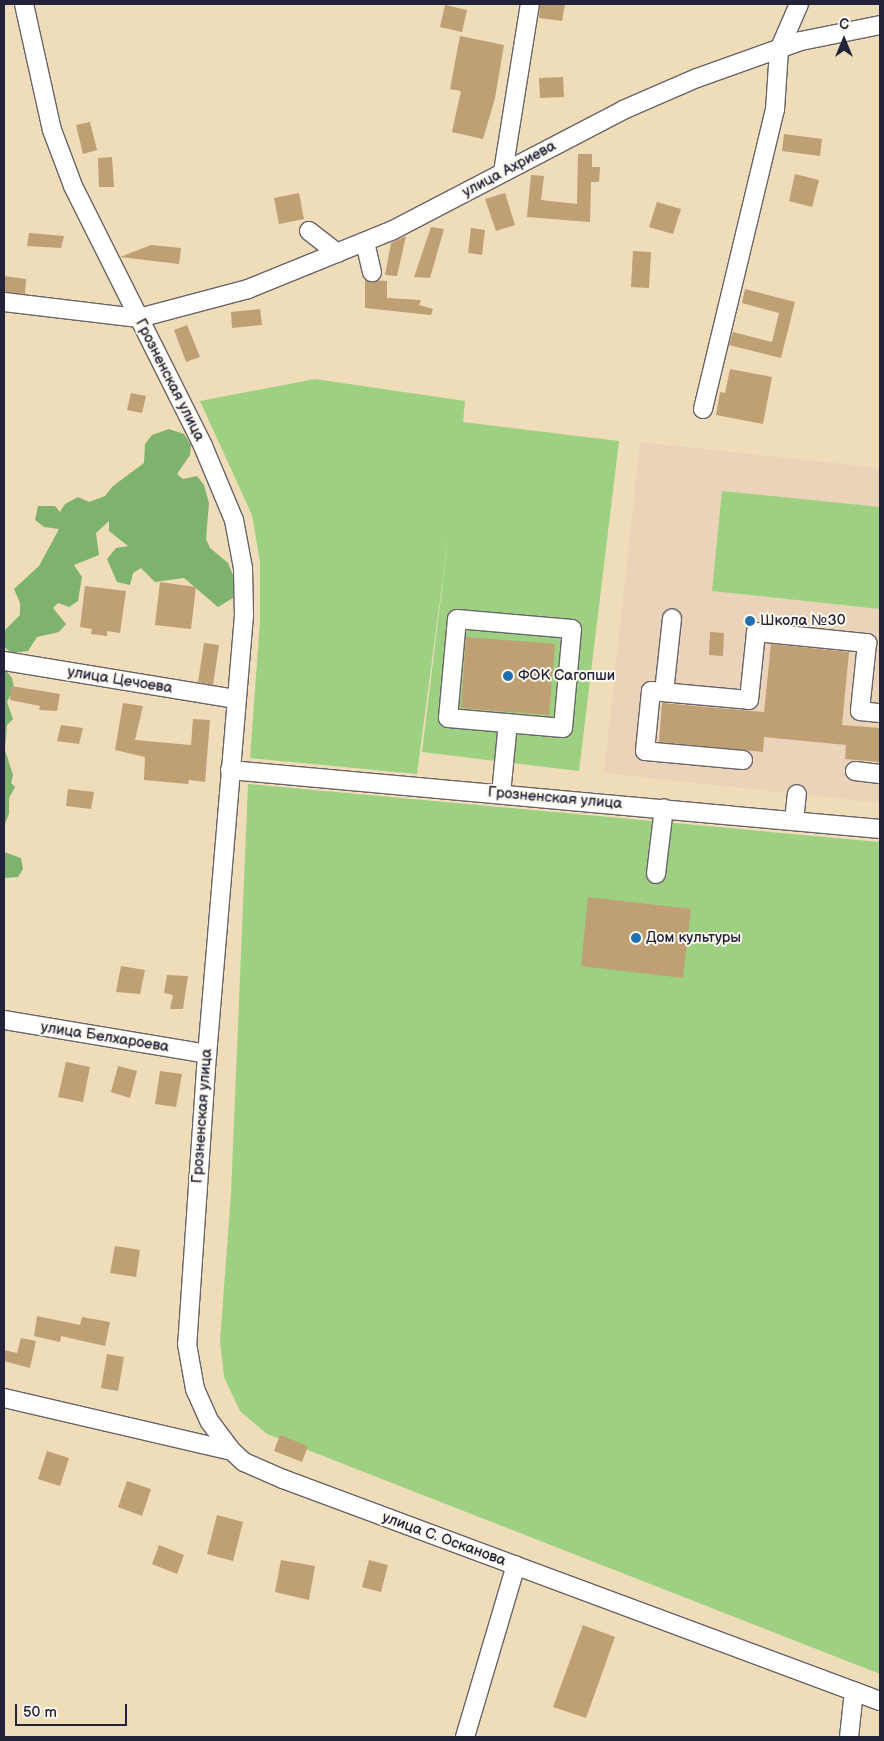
<!DOCTYPE html>
<html>
<head>
<meta charset="utf-8">
<style>
	body { margin:0 }
	#map { position:relative; width:884px; height:1741px; overflow:hidden; background:#efdcb9; font-family:"Balsamiq Sans",sans-serif }
	div>[style] { position:absolute }
	[style*='--x'] { left:calc(var(--x)*1px); top:calc(var(--y)*1px); width:calc(var(--w)*1px); rotate:calc(var(--a)*1deg) }
	.built>* { inset:0; background:#ead3b8 }
	.green>* { inset:0; background:#9dd181 }
	.forest>* { inset:0; background:#7eb36f }
	.building>* { inset:0; background:#bf9f74 }
	.roads { filter:drop-shadow(1px 0 #6a6367) drop-shadow(-1px 0 #6a6367) drop-shadow(0 1px #6a6367) drop-shadow(0 -1px #6a6367) }
	.minor>* { height:18px; margin:-9px; padding:0 9px; transform-origin:9px; border-radius:9px; background:#fff }
	.dots>* { width:14px; height:14px; translate:-50% -50%; box-sizing:border-box; border:2px solid #fbf7ec; border-radius:50% }
	span { translate:-50% -50%; white-space:nowrap; text-align:center; line-height:1.15; -webkit-text-stroke:4px #fbf7ec; paint-order:stroke }
	.street-label { font-size:15px; color:#22223b }
	.poi-label { font-size:15px; color:#22223b }
	.left { translate:0 -50%; text-align:left }
	.frame { position:absolute; inset:0; border:5px solid #22223b; pointer-events:none }
	.north { position:absolute; left:819px; top:15px; width:50px; height:50px; -webkit-text-stroke:4px #fbf7ec; paint-order:stroke; rotate:0deg; font-size:14px; font-weight:700; line-height:20px; text-align:center; color:#22223b }
	.north::after { content:''; display:block; margin:auto; width:18px; height:22px; background:#22223b; clip-path:polygon(50% 0,100% 100%,50% 72%,0 100%) }
	.scale { position:absolute; left:15px; top:1704px; width:112px; height:22px; box-sizing:border-box; border:2px solid #22223b; border-top:0; padding-left:6px; font-size:15px; line-height:18px; white-space:nowrap; color:#22223b; -webkit-text-stroke:4px #fbf7ec; paint-order:stroke }
</style>
</head>
<body>
<div id="map">
	<div class="built">
		<div style="clip-path:polygon(640px 442px,880px 468px,880px 803px,604px 773px)"></div>
	</div>
	<div class="green">
		<div style="clip-path:polygon(315px 379px,465px 401px,463px 422px,619px 441px,579px 771px,422px 752px,449px 531px,417px 774px,250px 758px,260px 621px,260px 562px,252px 515px,200px 401px)"></div>
		<div style="clip-path:polygon(722px 491px,880px 507px,880px 609px,712px 591px)"></div>
		<div style="clip-path:polygon(248px 784px,880px 842px,880px 1674px,267px 1434px,240px 1411px,224px 1377px,220px 1341px,231px 1194px)"></div>
	</div>
	<div class="forest">
		<div style="clip-path:polygon(169px 429px,184px 434px,191px 445px,190px 455px,177px 474px,183px 479px,197px 476px,204px 485px,209px 503px,206px 539px,210px 548px,228px 563px,233px 575px,233px 598px,218px 607px,184px 578px,155px 582px,141px 568px,133px 573px,130px 585px,117px 582px,107px 559px,116px 548px,128px 546px,109px 531px,109px 521px,96px 533px,99px 555px,74px 565px,82px 577px,78px 601px,69px 607px,58px 603px,53px 608px,66px 624px,59px 632px,37px 637px,28px 651px,12px 653px,4px 647px,4px 631px,20px 615px,20px 603px,14px 589px,39px 566px,59px 529px,44px 527px,35px 520px,38px 506px,55px 506px,60px 512px,65px 504px,78px 497px,89px 502px,105px 496px,113px 486px,144px 463px,145px 444px,152px 435px)"></div>
		<div style="clip-path:polygon(4px 668px,12px 678px,14px 688px,7px 702px,13px 719px,7px 725px,5px 750px,13px 775px,11px 783px,15px 787px,9px 798px,9px 814px,4px 826px)"></div>
		<div style="clip-path:polygon(4px 852px,21px 858px,23px 869px,18px 877px,4px 878px)"></div>
	</div>
	<div class="building">
		<div style="clip-path:polygon(540px 4px,565px 4px,562px 21px,539px 18px)"></div>
		<div style="clip-path:polygon(445px 5px,467px 10px,462px 32px,440px 27px)"></div>
		<div style="clip-path:polygon(460px 36px,504px 45px,495px 98px,483px 139px,452px 132px,461px 91px,450px 89px)"></div>
		<div style="clip-path:polygon(563px 77px,564px 97px,540px 98px,539px 78px)"></div>
		<div style="clip-path:polygon(90px 122px,97px 150px,83px 154px,76px 125px)"></div>
		<div style="clip-path:polygon(784px 134px,822px 139px,820px 156px,782px 151px)"></div>
		<div style="clip-path:polygon(578px 154px,592px 154px,592px 167px,600px 167px,599px 182px,591px 182px,590px 222px,527px 217px,531px 175px,544px 176px,541px 200px,577px 204px)"></div>
		<div style="clip-path:polygon(112px 157px,114px 187px,99px 187px,98px 158px)"></div>
		<div style="clip-path:polygon(795px 174px,819px 180px,812px 207px,789px 201px)"></div>
		<div style="clip-path:polygon(299px 193px,304px 219px,279px 224px,274px 198px)"></div>
		<div style="clip-path:polygon(505px 193px,515px 225px,496px 231px,485px 199px)"></div>
		<div style="clip-path:polygon(657px 202px,681px 209px,673px 234px,649px 227px)"></div>
		<div style="clip-path:polygon(431px 227px,444px 229px,430px 278px,414px 277px)"></div>
		<div style="clip-path:polygon(471px 228px,485px 230px,482px 255px,468px 253px)"></div>
		<div style="clip-path:polygon(29px 233px,64px 236px,61px 248px,27px 246px)"></div>
		<div style="clip-path:polygon(406px 236px,397px 276px,385px 275px,391px 243px)"></div>
		<div style="clip-path:polygon(151px 245px,181px 248px,179px 264px,120px 257px)"></div>
		<div style="clip-path:polygon(633px 251px,651px 252px,649px 288px,631px 287px)"></div>
		<div style="clip-path:polygon(4px 276px,26px 279px,25px 294px,4px 292px)"></div>
		<div style="clip-path:polygon(365px 280px,387px 281px,387px 298px,421px 300px,419px 305px,433px 309px,431px 315px,365px 308px)"></div>
		<div style="clip-path:polygon(745px 289px,795px 302px,781px 358px,729px 345px,733px 332px,772px 342px,779px 313px,742px 303px)"></div>
		<div style="clip-path:polygon(260px 309px,262px 325px,232px 328px,231px 312px)"></div>
		<div style="clip-path:polygon(187px 325px,200px 357px,186px 362px,174px 330px)"></div>
		<div style="clip-path:polygon(730px 369px,772px 377px,763px 424px,716px 415px,720px 392px,725px 393px)"></div>
		<div style="clip-path:polygon(131px 393px,146px 396px,142px 413px,127px 410px)"></div>
		<div style="clip-path:polygon(160px 582px,196px 587px,191px 629px,155px 625px)"></div>
		<div style="clip-path:polygon(85px 586px,126px 591px,120px 633px,107px 631px,107px 636px,91px 634px,92px 629px,80px 627px)"></div>
		<div style="clip-path:polygon(710px 632px,724px 633px,723px 656px,709px 655px)"></div>
		<div style="clip-path:polygon(466px 637px,555px 644px,549px 715px,461px 708px)"></div>
		<div style="clip-path:polygon(204px 643px,219px 645px,213px 685px,198px 682px)"></div>
		<div style="clip-path:polygon(771px 644px,849px 652px,842px 725px,880px 728px,880px 762px,845px 759px,846px 745px,764px 737px,763px 752px,659px 742px,662px 703px,764px 712px)"></div>
		<div style="clip-path:polygon(11px 686px,60px 694px,57px 711px,39px 710px,40px 706px,10px 700px)"></div>
		<div style="clip-path:polygon(123px 703px,143px 706px,135px 740px,191px 745px,193px 719px,210px 720px,205px 782px,189px 780px,188px 784px,144px 780px,145px 757px,115px 750px)"></div>
		<div style="clip-path:polygon(61px 725px,83px 728px,79px 744px,57px 741px)"></div>
		<div style="clip-path:polygon(68px 789px,94px 792px,91px 809px,66px 806px)"></div>
		<div style="clip-path:polygon(588px 897px,691px 909px,683px 978px,581px 966px)"></div>
		<div style="clip-path:polygon(121px 966px,145px 970px,140px 994px,116px 992px)"></div>
		<div style="clip-path:polygon(167px 975px,188px 976px,183px 1009px,170px 1009px,173px 995px,164px 993px)"></div>
		<div style="clip-path:polygon(66px 1062px,90px 1067px,83px 1102px,58px 1097px)"></div>
		<div style="clip-path:polygon(118px 1066px,137px 1071px,130px 1098px,111px 1092px)"></div>
		<div style="clip-path:polygon(160px 1071px,182px 1074px,176px 1107px,155px 1104px)"></div>
		<div style="clip-path:polygon(115px 1246px,140px 1250px,136px 1277px,110px 1273px)"></div>
		<div style="clip-path:polygon(37px 1316px,80px 1325px,82px 1317px,110px 1322px,105px 1346px,61px 1336px,60px 1342px,34px 1336px)"></div>
		<div style="clip-path:polygon(21px 1338px,36px 1341px,30px 1368px,4px 1361px,4px 1350px,17px 1353px)"></div>
		<div style="clip-path:polygon(107px 1354px,124px 1357px,118px 1391px,101px 1388px)"></div>
		<div style="clip-path:polygon(280px 1435px,308px 1446px,302px 1462px,274px 1451px)"></div>
		<div style="clip-path:polygon(47px 1451px,69px 1458px,60px 1486px,38px 1479px)"></div>
		<div style="clip-path:polygon(127px 1481px,151px 1489px,142px 1516px,118px 1507px)"></div>
		<div style="clip-path:polygon(217px 1515px,243px 1522px,233px 1561px,207px 1554px)"></div>
		<div style="clip-path:polygon(159px 1545px,184px 1555px,177px 1574px,152px 1564px)"></div>
		<div style="clip-path:polygon(281px 1560px,315px 1566px,309px 1600px,275px 1592px)"></div>
		<div style="clip-path:polygon(369px 1560px,388px 1565px,381px 1592px,362px 1587px)"></div>
		<div style="clip-path:polygon(583px 1625px,615px 1637px,586px 1718px,553px 1707px)"></div>
	</div>
	<div class="roads">
		<div class="minor">
			<div style="--x:24;--y:4;--w:129;--a:77.5"></div>
			<div style="--x:52;--y:130;--w:60;--a:69.4"></div>
			<div style="--x:73;--y:186;--w:291;--a:63.4"></div>
			<div style="--x:203;--y:446;--w:80;--a:67.3"></div>
			<div style="--x:234;--y:520;--w:49;--a:79.4"></div>
			<div style="--x:243;--y:568;--w:47;--a:88.8"></div>
			<div style="--x:244;--y:615;--w:441;--a:94.8"></div>
			<div style="--x:207;--y:1054;--w:291;--a:93.9"></div>
			<div style="--x:187;--y:1344;--w:46;--a:79.9"></div>
			<div style="--x:195;--y:1389;--w:36;--a:66"></div>
			<div style="--x:210;--y:1422;--w:36;--a:53"></div>
			<div style="--x:503;--y:172;--w:170;--a:-80.9"></div>
			<div style="--x:309;--y:231;--w:36;--a:38"></div>
			<div style="--x:365;--y:242;--w:31;--a:77"></div>
			<div style="--x:4;--y:302;--w:136;--a:6.8"></div>
			<div style="--x:139;--y:318;--w:113;--a:-14.9"></div>
			<div style="--x:248;--y:289;--w:154;--a:-22.1"></div>
			<div style="--x:391;--y:231;--w:262;--a:-27.5"></div>
			<div style="--x:623;--y:110;--w:81;--a:-23.4"></div>
			<div style="--x:697;--y:78;--w:110;--a:-19.6"></div>
			<div style="--x:801;--y:41;--w:81;--a:-11.4"></div>
			<div style="--x:703;--y:409;--w:308;--a:-76.5"></div>
			<div style="--x:775;--y:110;--w:60;--a:-86.2"></div>
			<div style="--x:779;--y:50;--w:50;--a:-66.5"></div>
			<div style="--x:457;--y:619;--w:115;--a:5"></div>
			<div style="--x:572;--y:629;--w:99;--a:95.2"></div>
			<div style="--x:563;--y:728;--w:115;--a:-175"></div>
			<div style="--x:448;--y:718;--w:99;--a:-84.8"></div>
			<div style="--x:4;--y:661;--w:234;--a:9.3"></div>
			<div style="--x:664;--y:692;--w:74;--a:-83.8"></div>
			<div style="--x:743;--y:760;--w:98;--a:-174.8"></div>
			<div style="--x:645;--y:751;--w:60;--a:-84.3"></div>
			<div style="--x:651;--y:691;--w:98;--a:5.2"></div>
			<div style="--x:749;--y:700;--w:68;--a:-84.1"></div>
			<div style="--x:756;--y:632;--w:112;--a:5.7"></div>
			<div style="--x:867;--y:643;--w:68;--a:95.9"></div>
			<div style="--x:860;--y:711;--w:20;--a:6"></div>
			<div style="--x:230;--y:770;--w:653;--a:5.19"></div>
			<div style="--x:855;--y:771;--w:25;--a:7"></div>
			<div style="--x:501;--y:794;--w:71;--a:-84.4"></div>
			<div style="--x:794;--y:821;--w:27;--a:-84"></div>
			<div style="--x:656;--y:874;--w:66;--a:-83.1"></div>
			<div style="--x:4;--y:1020;--w:206;--a:9.5"></div>
			<div style="--x:4;--y:1398;--w:234;--a:13.1"></div>
			<div style="--x:232;--y:1451;--w:16;--a:43"></div>
			<div style="--x:244;--y:1462;--w:43;--a:23.6"></div>
			<div style="--x:283;--y:1479;--w:637;--a:20.4"></div>
			<div style="--x:465;--y:1737;--w:179;--a:-73.5"></div>
			<div style="--x:849;--y:1737;--w:46;--a:-83.8"></div>
		</div>
	</div>
	<div class="dots">
		<div style="left:750px;top:621px;background:#1f6fb2"></div>
		<div style="left:508px;top:676px;background:#1f6fb2"></div>
		<div style="left:636px;top:938px;background:#1f6fb2"></div>
	</div>
	<div class="street-label">
		<span style="left:509px;top:169px;rotate:-28deg">улица Ахриева</span>
		<span style="left:170px;top:380px;rotate:63deg">Грозненская улица</span>
		<span style="left:120px;top:680px;rotate:9deg">улица Цечоева</span>
		<span style="left:555px;top:798px;rotate:5deg">Грозненская улица</span>
		<span style="left:105px;top:1037px;rotate:9deg">улица Белхароева</span>
		<span style="left:202px;top:1116px;rotate:-86deg">Грозненская улица</span>
		<span style="left:444px;top:1539px;rotate:20deg">улица С. Осканова</span>
	</div>
	<div class="poi-label">
		<span class="left" style="left:760px;top:621px">Школа №30</span>
		<span class="left" style="left:518px;top:676px">ФОК Сагопши</span>
		<span class="left" style="left:646px;top:938px">Дом культуры</span>
	</div>
	<div class="frame"></div>
	<div class="north">С</div>
	<div class="scale">50 m</div>
</div>
</body>
</html>
